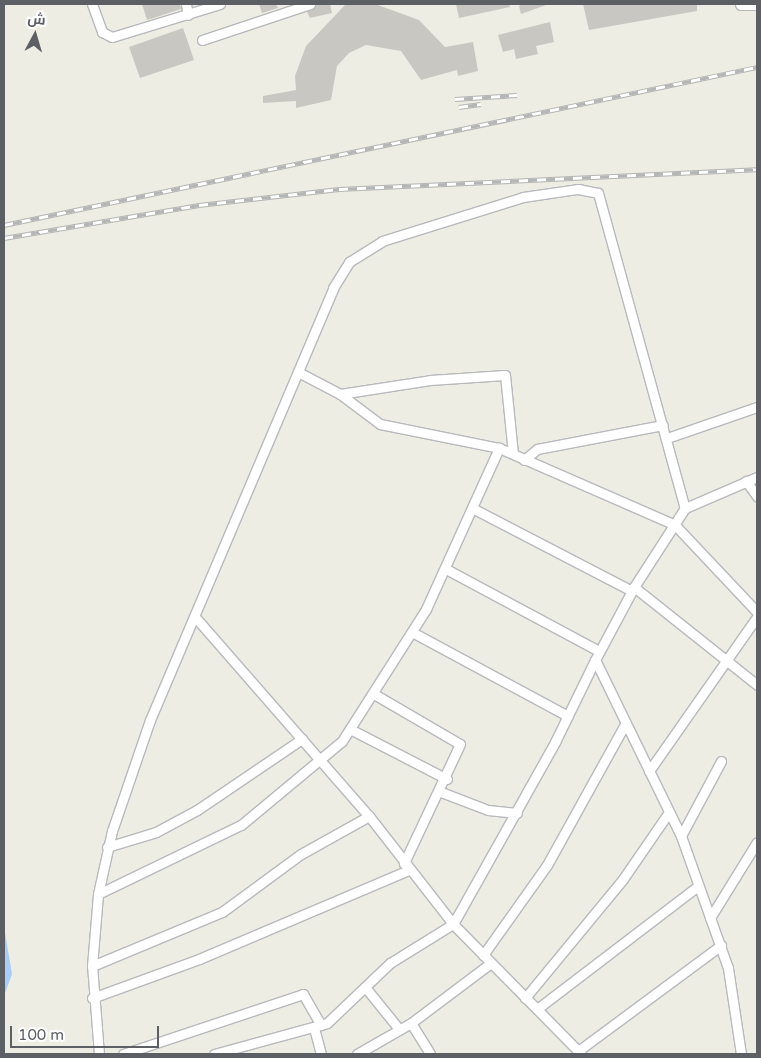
<!DOCTYPE html>
<html>
<head>
<meta charset="utf-8">
<style>
	body { margin:0 }
	#map { position:relative; width:761px; height:1058px; overflow:hidden; background:#eeede4; font-family:"Varela Round",Cairo,sans-serif }
	div>[style] { position:absolute }
	[style*='--x'] { left:calc(var(--x)*1px); top:calc(var(--y)*1px); width:calc(var(--w)*1px); rotate:calc(var(--a)*1deg) }
	.water>* { inset:0; background:#a9cdf9 }
	.building>* { inset:0; background:#c9c7c2 }
	.roads { filter:drop-shadow(1px 0 #b7b9bd) drop-shadow(-1px 0 #b7b9bd) drop-shadow(0 1px #b7b9bd) drop-shadow(0 -1px #b7b9bd) }
	.minor>* { height:9px; margin:-4.5px; padding:0 4.5px; transform-origin:4.5px; border-radius:4.5px; background:#fff }
	.tertiary>* { height:11px; margin:-5.5px; padding:0 5.5px; transform-origin:5.5px; border-radius:5.5px; background:#fff }
	.rail>* { height:5px; margin-top:-2.5px; transform-origin:0; background:repeating-linear-gradient(90deg,#fff 0 9px,#b4b5b5 0 18px); box-sizing:border-box; border-block:1px solid #b4b5b5 }
	span { translate:-50% -50%; white-space:nowrap; text-align:center; line-height:1.15; -webkit-text-stroke:4.5px #fff; paint-order:stroke }
	.frame { position:absolute; inset:0; border:5px solid #5c5f64; pointer-events:none }
	.north { position:absolute; left:10px; top:10px; width:50px; height:50px; -webkit-text-stroke:4px #fff; paint-order:stroke; rotate:6deg; font-size:14px; font-weight:700; line-height:20px; text-align:center; color:#5c5f64 }
	.north::after { content:''; display:block; margin:auto; width:18px; height:22px; background:#5c5f64; clip-path:polygon(50% 0,100% 100%,50% 72%,0 100%) }
	.scale { position:absolute; left:10px; top:1026px; width:149px; height:22px; box-sizing:border-box; border:2px solid #5c5f64; border-top:0; padding-left:6px; font-size:15px; line-height:18px; white-space:nowrap; color:#5c5f64; -webkit-text-stroke:4px #fff; paint-order:stroke }
</style>
</head>
<body>
<div id="map">
	<div class="water">
		<div style="clip-path:polygon(4px 927px,12px 974px,4px 996px)"></div>
	</div>
	<div class="building">
		<div style="clip-path:polygon(142px 4px,180px 4px,181px 9px,147px 20px)"></div>
		<div style="clip-path:polygon(259px 4px,276px 4px,278px 8px,262px 13px)"></div>
		<div style="clip-path:polygon(316px 4px,330px 4px,332px 13px,310px 18px,307px 12px)"></div>
		<div style="clip-path:polygon(346px 4px,375px 4px,419px 20px,445px 47px,473px 42px,478px 71px,458px 76px,457px 70px,421px 80px,401px 51px,366px 45px,349px 53px,337px 66px,331px 100px,296px 108px,296px 101px,263px 103px,263px 96px,296px 90px,295px 76px,306px 46px)"></div>
		<div style="clip-path:polygon(456px 4px,509px 4px,510px 7px,459px 18px)"></div>
		<div style="clip-path:polygon(549px 4px,521px 14px,519px 6px,522px 4px)"></div>
		<div style="clip-path:polygon(583px 4px,697px 4px,697px 11px,589px 30px)"></div>
		<div style="clip-path:polygon(550px 22px,554px 42px,536px 46px,538px 54px,516px 59px,514px 49px,503px 52px,498px 35px)"></div>
		<div style="clip-path:polygon(183px 28px,194px 60px,140px 78px,129px 47px)"></div>
	</div>
	<div class="roads">
		<div class="minor">
			<div style="--x:92;--y:4;--w:30;--a:70"></div>
			<div style="--x:102;--y:32;--w:11;--a:27"></div>
			<div style="--x:112;--y:37;--w:113;--a:-17"></div>
			<div style="--x:186;--y:4;--w:11;--a:80"></div>
			<div style="--x:202;--y:40;--w:114;--a:-18.4"></div>
			<div style="--x:298;--y:372;--w:47;--a:27.6"></div>
			<div style="--x:340;--y:394;--w:50;--a:36.9"></div>
			<div style="--x:380;--y:424;--w:121;--a:11.4"></div>
			<div style="--x:340;--y:394;--w:91;--a:-8.8"></div>
			<div style="--x:430;--y:380;--w:75;--a:-3.8"></div>
			<div style="--x:505;--y:375;--w:79;--a:84.2"></div>
			<div style="--x:667;--y:438;--w:95;--a:-19"></div>
			<div style="--x:524;--y:460;--w:17;--a:-40"></div>
			<div style="--x:537;--y:449;--w:128;--a:-10.8"></div>
			<div style="--x:746;--y:481;--w:19;--a:54"></div>
			<div style="--x:474;--y:509;--w:178;--a:27.4"></div>
			<div style="--x:446;--y:569;--w:174;--a:28.2"></div>
			<div style="--x:634;--y:587;--w:157;--a:38.5"></div>
			<div style="--x:196;--y:618;--w:263;--a:48.9"></div>
			<div style="--x:369;--y:816;--w:137;--a:52.1"></div>
			<div style="--x:453;--y:924;--w:182;--a:45.4"></div>
			<div style="--x:412;--y:632;--w:177;--a:28.3"></div>
			<div style="--x:374;--y:694;--w:99;--a:30.2"></div>
			<div style="--x:460;--y:744;--w:132;--a:115.2"></div>
			<div style="--x:350;--y:729;--w:109;--a:27.3"></div>
			<div style="--x:649;--y:771;--w:188;--a:-55"></div>
			<div style="--x:441;--y:792;--w:50;--a:21"></div>
			<div style="--x:488;--y:810;--w:29;--a:6"></div>
			<div style="--x:681;--y:836;--w:85;--a:-61.9"></div>
			<div style="--x:107;--y:847;--w:51;--a:-17"></div>
			<div style="--x:156;--y:832;--w:47;--a:-28.2"></div>
			<div style="--x:197;--y:810;--w:127;--a:-34.1"></div>
			<div style="--x:98;--y:894;--w:159;--a:-25.8"></div>
			<div style="--x:241;--y:825;--w:131;--a:-39.7"></div>
			<div style="--x:342;--y:741;--w:156;--a:-57.5"></div>
			<div style="--x:426;--y:609;--w:177;--a:-65.6"></div>
			<div style="--x:499;--y:448;--w:192;--a:23.6"></div>
			<div style="--x:675;--y:525;--w:120;--a:46.7"></div>
			<div style="--x:710;--y:918;--w:89;--a:-58.3"></div>
			<div style="--x:483;--y:955;--w:110;--a:-54.6"></div>
			<div style="--x:547;--y:865;--w:159;--a:-61"></div>
			<div style="--x:92;--y:966;--w:141;--a:-22.6"></div>
			<div style="--x:222;--y:912;--w:98;--a:-36.3"></div>
			<div style="--x:301;--y:854;--w:78;--a:-29.2"></div>
			<div style="--x:365;--y:987;--w:54;--a:51"></div>
			<div style="--x:92;--y:998;--w:114;--a:-20"></div>
			<div style="--x:199;--y:959;--w:228;--a:-23"></div>
			<div style="--x:525;--y:998;--w:154;--a:-50.5"></div>
			<div style="--x:623;--y:879;--w:81;--a:-55.5"></div>
			<div style="--x:537;--y:1009;--w:203;--a:-37.4"></div>
			<div style="--x:411;--y:1023;--w:36;--a:58"></div>
			<div style="--x:314;--y:1028;--w:27;--a:75"></div>
			<div style="--x:578;--y:1051;--w:178;--a:-36.5"></div>
			<div style="--x:99;--y:1054;--w:88;--a:-94.5"></div>
			<div style="--x:92;--y:966;--w:72;--a:-85.2"></div>
			<div style="--x:98;--y:894;--w:65;--a:-77.5"></div>
			<div style="--x:112;--y:831;--w:117;--a:-71.1"></div>
			<div style="--x:150;--y:720;--w:469;--a:-67"></div>
			<div style="--x:333;--y:288;--w:31;--a:-58"></div>
			<div style="--x:349;--y:262;--w:39;--a:-32"></div>
			<div style="--x:382;--y:241;--w:148;--a:-17.3"></div>
			<div style="--x:523;--y:197;--w:56;--a:-8.3"></div>
			<div style="--x:578;--y:189;--w:20;--a:11"></div>
			<div style="--x:598;--y:193;--w:327;--a:74.6"></div>
			<div style="--x:123;--y:1054;--w:190;--a:-18.4"></div>
			<div style="--x:303;--y:994;--w:36;--a:60"></div>
			<div style="--x:214;--y:1054;--w:117;--a:-15.3"></div>
			<div style="--x:327;--y:1023;--w:87;--a:-43.6"></div>
			<div style="--x:390;--y:963;--w:74;--a:-31.8"></div>
			<div style="--x:453;--y:924;--w:209;--a:-60.7"></div>
			<div style="--x:555;--y:742;--w:91;--a:-64"></div>
			<div style="--x:357;--y:1054;--w:62;--a:-29.9"></div>
			<div style="--x:411;--y:1023;--w:100;--a:-36.9"></div>
			<div style="--x:741;--y:1054;--w:87;--a:-98.6"></div>
			<div style="--x:728;--y:968;--w:140;--a:-109.6"></div>
			<div style="--x:681;--y:836;--w:196;--a:-116"></div>
			<div style="--x:595;--y:660;--w:83;--a:-61.9"></div>
			<div style="--x:634;--y:587;--w:94;--a:-57.2"></div>
			<div style="--x:685;--y:508;--w:78;--a:-23.3"></div>
		</div>
		<div class="tertiary">
			<div style="--x:741;--y:4;--w:14;--a:0"></div>
		</div>
	</div>
	<div class="rail">
		<div style="--x:455;--y:99;--w:62;--a:-3.7"></div>
		<div style="--x:459;--y:107;--w:22;--a:-8"></div>
		<div style="--x:4;--y:225;--w:769;--a:-11.85"></div>
		<div style="--x:4;--y:238;--w:198;--a:-9.6"></div>
		<div style="--x:199;--y:205;--w:141;--a:-6.5"></div>
		<div style="--x:339;--y:189;--w:418;--a:-2.7"></div>
	</div>
	<div class="frame"></div>
	<div class="north">ش</div>
	<div class="scale">100 m</div>
</div>
</body>
</html>
